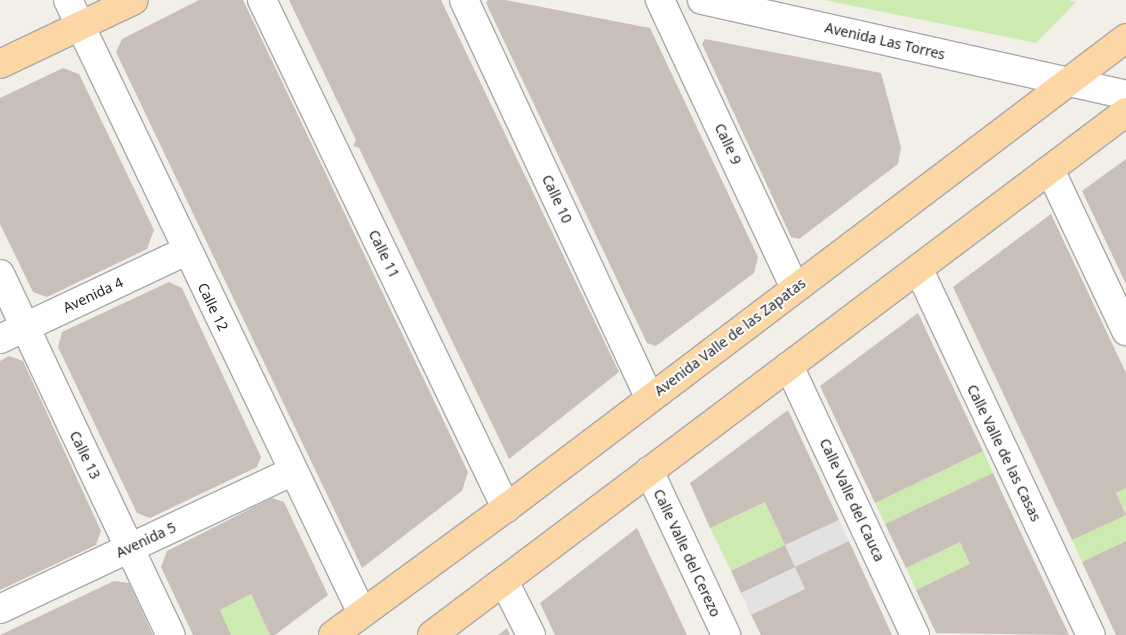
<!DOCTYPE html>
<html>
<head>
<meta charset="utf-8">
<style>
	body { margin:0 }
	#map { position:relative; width:1126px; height:635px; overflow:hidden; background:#f2efe9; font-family:"Noto Sans",sans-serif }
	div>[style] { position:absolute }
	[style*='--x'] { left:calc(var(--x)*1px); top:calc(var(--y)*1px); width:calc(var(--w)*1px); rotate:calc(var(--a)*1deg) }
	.grass>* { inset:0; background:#cdebb0 }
	.parking>* { inset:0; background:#e2e2e2 }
	.building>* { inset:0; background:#c7bfb8 }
	.roads { filter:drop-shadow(1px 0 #a9a9a9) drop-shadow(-1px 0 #a9a9a9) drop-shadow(0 1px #a9a9a9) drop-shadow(0 -1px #a9a9a9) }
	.minor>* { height:28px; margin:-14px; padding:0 14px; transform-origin:14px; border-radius:14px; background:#fff }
	.major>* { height:28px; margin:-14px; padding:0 14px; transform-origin:14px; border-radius:14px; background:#fcd6a4 }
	span { translate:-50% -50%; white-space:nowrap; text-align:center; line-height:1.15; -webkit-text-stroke:4px #fff; paint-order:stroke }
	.street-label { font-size:14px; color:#222 }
</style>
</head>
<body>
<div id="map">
	<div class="grass">
		<div style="clip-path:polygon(824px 0,1068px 0,1076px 2px,1036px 43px)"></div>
		<div style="clip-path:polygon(983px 451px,993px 473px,885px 524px,875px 503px)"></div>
		<div style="clip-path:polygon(1126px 488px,1126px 541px,1082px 562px,1072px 540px,1125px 515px,1116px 493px)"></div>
		<div style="clip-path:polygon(765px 502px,785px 545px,731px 571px,710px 528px)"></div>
		<div style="clip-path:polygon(960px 542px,970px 564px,916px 590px,906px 568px)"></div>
		<div style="clip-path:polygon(251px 594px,270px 635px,231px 635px,220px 610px)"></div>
	</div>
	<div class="parking">
		<div style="clip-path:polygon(839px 520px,849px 541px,805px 589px,751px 615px,741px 593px,795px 567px,785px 545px)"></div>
	</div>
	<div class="building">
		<div style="clip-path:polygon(199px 0,243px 0,468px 472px,462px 491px,362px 568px,116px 52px,122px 39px)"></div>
		<div style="clip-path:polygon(289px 0,441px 0,619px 372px,509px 459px,359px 148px,353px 146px,356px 140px)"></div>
		<div style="clip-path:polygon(488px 0,506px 0,650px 28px,758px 257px,754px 273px,656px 346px,647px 343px,486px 3px)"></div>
		<div style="clip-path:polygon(705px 39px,881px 73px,901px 147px,898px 164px,799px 239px,791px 237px,702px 44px)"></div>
		<div style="clip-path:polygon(63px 68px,79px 74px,154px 230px,147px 249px,47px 297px,33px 292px,0 224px,0 98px)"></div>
		<div style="clip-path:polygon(1126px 159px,1126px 284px,1082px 191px)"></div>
		<div style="clip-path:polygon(1051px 214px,1126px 373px,1126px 488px,1116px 493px,1126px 515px,1072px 540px,953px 287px)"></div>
		<div style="clip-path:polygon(169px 282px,182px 288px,261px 457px,257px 467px,150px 518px,137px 513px,58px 347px,62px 332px)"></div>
		<div style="clip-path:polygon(918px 313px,983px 451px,875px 503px,820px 386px)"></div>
		<div style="clip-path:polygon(9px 356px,23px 361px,101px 531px,96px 545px,0 590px,0 361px)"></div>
		<div style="clip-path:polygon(788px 410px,839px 520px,785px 545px,765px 502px,710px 528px,690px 483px)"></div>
		<div style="clip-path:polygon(993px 473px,1003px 495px,1069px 635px,936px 633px,916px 590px,970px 564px,960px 542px,906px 568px,885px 524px)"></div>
		<div style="clip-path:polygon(272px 498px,284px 502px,328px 595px,275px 635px,270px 635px,251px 594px,220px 610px,231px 635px,193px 635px,161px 567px,167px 551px)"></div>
		<div style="clip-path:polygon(637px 528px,687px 635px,555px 635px,540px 603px)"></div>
		<div style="clip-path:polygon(849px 541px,892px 635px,761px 635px,751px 615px,805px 589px,795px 567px)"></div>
		<div style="clip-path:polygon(1126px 541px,1126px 635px,1116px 635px,1082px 562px)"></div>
		<div style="clip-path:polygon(785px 545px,795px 567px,741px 593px,731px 571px)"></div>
		<div style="clip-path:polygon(114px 581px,129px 583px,153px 635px,0 635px)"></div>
		<div style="clip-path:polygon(507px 628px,510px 635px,498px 635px)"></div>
	</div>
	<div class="roads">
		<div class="minor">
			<div style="--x:68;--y:0;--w:680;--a:64.38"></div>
			<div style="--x:262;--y:0;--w:564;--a:64.34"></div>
			<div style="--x:464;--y:0;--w:439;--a:65"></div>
			<div style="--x:660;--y:0;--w:318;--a:64.9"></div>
			<div style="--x:702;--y:0;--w:435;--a:12.6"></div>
			<div style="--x:1051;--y:172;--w:176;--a:64.7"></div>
			<div style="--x:919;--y:270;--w:403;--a:64.8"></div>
			<div style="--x:0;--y:274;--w:399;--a:64.7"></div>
			<div style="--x:0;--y:339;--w:206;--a:-25.3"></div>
			<div style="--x:789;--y:366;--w:297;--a:64.9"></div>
			<div style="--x:649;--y:471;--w:181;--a:64.8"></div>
			<div style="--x:504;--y:581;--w:60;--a:63.4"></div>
			<div style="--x:0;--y:609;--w:324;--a:-25.2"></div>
		</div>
		<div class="major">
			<div style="--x:0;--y:64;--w:148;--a:-25.5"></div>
			<div style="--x:333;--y:635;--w:215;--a:-36.3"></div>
			<div style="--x:506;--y:508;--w:778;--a:-37.16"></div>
			<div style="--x:432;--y:635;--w:869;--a:-37"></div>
		</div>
	</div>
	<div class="street-label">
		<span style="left:885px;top:41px;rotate:13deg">Avenida Las Torres</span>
		<span style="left:728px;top:144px;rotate:65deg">Calle 9</span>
		<span style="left:557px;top:199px;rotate:65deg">Calle 10</span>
		<span style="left:384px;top:254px;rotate:64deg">Calle 11</span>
		<span style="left:93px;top:295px;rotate:-25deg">Avenida 4</span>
		<span style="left:213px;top:307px;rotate:64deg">Calle 12</span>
		<span style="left:730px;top:337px;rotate:-37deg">Avenida Valle de las Zapatas</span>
		<span style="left:1004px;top:453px;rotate:64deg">Calle Valle de las Casas</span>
		<span style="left:85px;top:455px;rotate:64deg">Calle 13</span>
		<span style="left:852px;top:500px;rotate:65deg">Calle Valle del Cauca</span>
		<span style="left:146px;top:540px;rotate:-25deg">Avenida 5</span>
		<span style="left:687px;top:553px;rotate:65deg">Calle Valle del Cerezo</span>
	</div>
</div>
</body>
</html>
